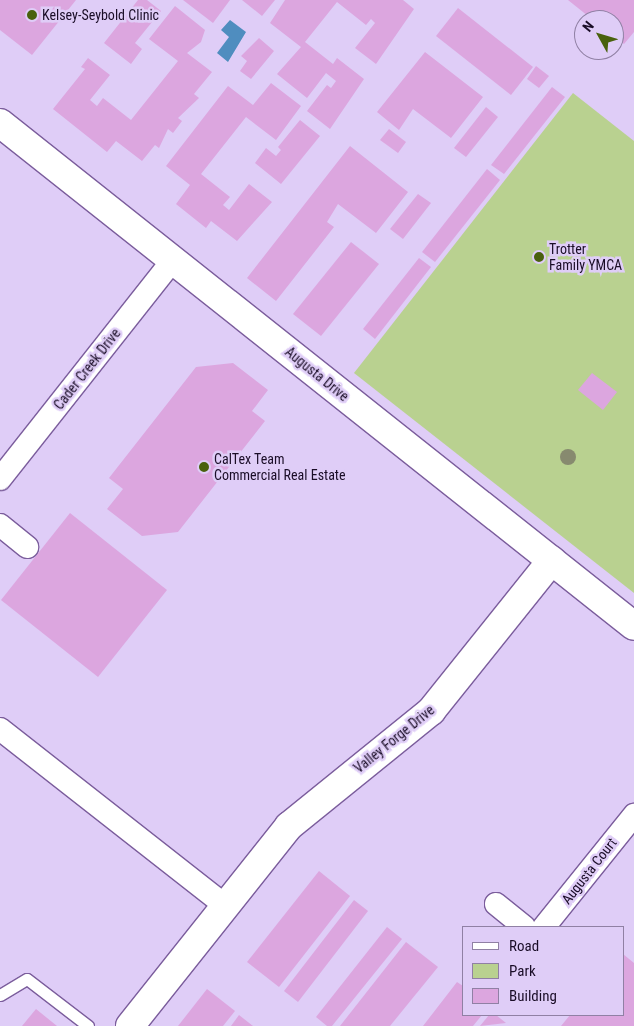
<!DOCTYPE html>
<html>
<head>
<meta charset="utf-8">
<style>
	body { margin:0 }
	#map { position:relative; width:634px; height:1026px; overflow:hidden; background:#dfcdf7; font-family:"Roboto Condensed",sans-serif }
	div>[style] { position:absolute }
	[style*='--x'] { left:calc(var(--x)*1px); top:calc(var(--y)*1px); width:calc(var(--w)*1px); rotate:calc(var(--a)*1deg) }
	.green>* { inset:0; background:#b9d190 }
	.water>* { inset:0; background:#4f8dbf }
	.building>* { inset:0; background:#dca6df }
	.roads { filter:drop-shadow(1px 0 #7b5d9c) drop-shadow(-1px 0 #7b5d9c) drop-shadow(0 1px #7b5d9c) drop-shadow(0 -1px #7b5d9c) }
	.service>* { height:11px; margin:-5.5px; padding:0 5.5px; transform-origin:5.5px; border-radius:5.5px; background:#fff }
	.minor>* { height:22px; margin:-11px; padding:0 11px; transform-origin:11px; border-radius:11px; background:#fff }
	.tertiary>* { height:28px; margin:-14px; padding:0 14px; transform-origin:14px; border-radius:14px; background:#fff }
	.trees>* { width:16px; height:16px; margin:-8px; border-radius:50%; background:#878a6f }
	.dots>* { width:14px; height:14px; translate:-50% -50%; box-sizing:border-box; border:2px solid #dfcdf7; border-radius:50% }
	span { translate:-50% -50%; white-space:nowrap; text-align:center; line-height:1.15; -webkit-text-stroke:5px #dfcdf7; paint-order:stroke }
	.poi-label { font-size:14px; color:#1a0d27 }
	.left { translate:0 -50%; text-align:left }
	.street-label { font-size:14px; color:#1a0d27 }
	.legend { position:absolute; left:462px; top:926px; width:162px; height:90px; box-sizing:border-box; background:#dfcdf7; border:1px solid #9080a4; margin:0; padding:6px 9px; list-style:none; font-size:15px; color:#1a0d27 }
	.legend li { display:flex; align-items:center; gap:10px; height:25px }
	.legend b { width:25px; border:1px solid #9080a4 }
	.north { position:absolute; left:574px; top:10px; width:50px; height:50px; box-sizing:border-box; background:#dfcdf7; border:1px solid #9080a4; border-radius:50%; rotate:309deg; font-size:14px; font-weight:700; line-height:20px; text-align:center; color:#1a0d27 }
	.north::after { content:''; display:block; margin:auto; width:18px; height:22px; background:#49610d; clip-path:polygon(50% 0,100% 100%,50% 72%,0 100%) }
</style>
</head>
<body>
<div id="map">
	<div class="green">
		<div style="clip-path:polygon(573px 93px,634px 141px,634px 593px,354px 373px)"></div>
	</div>
	<div class="water">
		<div style="clip-path:polygon(230px 20px,246px 32px,228px 62px,217px 53px,229px 37px,221px 30px)"></div>
	</div>
	<div class="building">
		<div style="clip-path:polygon(0 0,76px 0,32px 55px,0 30px)"></div>
		<div style="clip-path:polygon(138px 0,147px 0,161px 11px,135px 43px,142px 49px,131px 64px,104px 43px)"></div>
		<div style="clip-path:polygon(183px 0,230px 0,213px 23px)"></div>
		<div style="clip-path:polygon(242px 0,275px 0,262px 16px)"></div>
		<div style="clip-path:polygon(285px 0,403px 0,414px 9px,376px 64px,355px 48px,375px 23px,371px 19px,366px 25px,337px 2px,305px 42px,333px 64px,337px 58px,364px 79px,330px 129px,307px 111px,327px 85px,331px 88px,336px 81px,326px 73px,307px 98px,277px 74px,301px 47px,270px 23px)"></div>
		<div style="clip-path:polygon(568px 0,634px 0,634px 32px,624px 44px,614px 36px,614px 20px,593px 20px)"></div>
		<div style="clip-path:polygon(175px 6px,205px 30px,201px 42px,187px 53px,212px 72px,194px 94px,199px 98px,178px 118px,182px 121px,173px 133px,168px 129px,159px 148px,155px 145px,142px 161px,116px 141px,107px 152px,53px 109px,85px 69px,81px 67px,88px 58px,110px 75px,90px 100px,97px 106px,103px 98px,131px 120px,178px 61px,149px 39px)"></div>
		<div style="clip-path:polygon(458px 8px,533px 67px,511px 95px,436px 36px)"></div>
		<div style="clip-path:polygon(259px 38px,274px 51px,251px 79px,240px 71px,247px 61px,241px 56px)"></div>
		<div style="clip-path:polygon(425px 52px,483px 97px,451px 138px,413px 109px,399px 130px,377px 112px)"></div>
		<div style="clip-path:polygon(536px 66px,549px 76px,539px 88px,527px 79px)"></div>
		<div style="clip-path:polygon(271px 83px,301px 106px,276px 140px,246px 117px,201px 174px,230px 197px,223px 205px,229px 210px,249px 184px,272px 202px,237px 241px,211px 221px,206px 228px,176px 204px,190px 185px,166px 166px,228px 86px,253px 105px)"></div>
		<div style="clip-path:polygon(552px 87px,565px 97px,504px 174px,491px 165px)"></div>
		<div style="clip-path:polygon(486px 107px,498px 117px,466px 157px,454px 148px)"></div>
		<div style="clip-path:polygon(300px 120px,320px 136px,281px 184px,255px 163px,266px 148px,276px 156px,281px 150px,278px 147px)"></div>
		<div style="clip-path:polygon(389px 129px,406px 142px,398px 153px,380px 140px)"></div>
		<div style="clip-path:polygon(350px 146px,408px 192px,376px 233px,338px 204px,327px 222px,334px 227px,276px 301px,247px 278px)"></div>
		<div style="clip-path:polygon(487px 169px,500px 180px,435px 262px,422px 252px)"></div>
		<div style="clip-path:polygon(418px 194px,431px 203px,403px 239px,390px 229px)"></div>
		<div style="clip-path:polygon(351px 242px,379px 264px,321px 336px,293px 314px)"></div>
		<div style="clip-path:polygon(419px 258px,431px 267px,375px 339px,363px 329px)"></div>
		<div style="clip-path:polygon(233px 363px,268px 390px,252px 411px,265px 421px,178px 532px,142px 536px,107px 509px,123px 489px,109px 478px,196px 367px)"></div>
		<div style="clip-path:polygon(592px 373px,617px 392px,603px 410px,578px 390px)"></div>
		<div style="clip-path:polygon(70px 513px,167px 590px,98px 677px,1px 600px)"></div>
		<div style="clip-path:polygon(319px 871px,350px 896px,279px 987px,247px 962px)"></div>
		<div style="clip-path:polygon(354px 900px,368px 911px,298px 1002px,284px 991px)"></div>
		<div style="clip-path:polygon(387px 927px,402px 939px,332px 1026px,327px 1026px,316px 1017px)"></div>
		<div style="clip-path:polygon(406px 942px,438px 967px,390px 1026px,340px 1026px)"></div>
		<div style="clip-path:polygon(623px 954px,634px 963px,634px 1026px,561px 1026px,570px 1015px,623px 1015px)"></div>
		<div style="clip-path:polygon(457px 982px,463px 986px,463px 1015px,482px 1015px,473px 1026px,423px 1026px)"></div>
		<div style="clip-path:polygon(207px 989px,235px 1011px,223px 1026px,178px 1026px)"></div>
		<div style="clip-path:polygon(36px 1009px,57px 1026px,22px 1026px)"></div>
		<div style="clip-path:polygon(239px 1015px,253px 1026px,231px 1026px)"></div>
		<div style="clip-path:polygon(489px 1015px,496px 1015px,506px 1023px,480px 1026px)"></div>
	</div>
	<div class="roads">
		<div class="service">
			<div style="--x:0;--y:995;--w:31;--a:-31"></div>
			<div style="--x:27;--y:979;--w:77;--a:37.6"></div>
		</div>
		<div class="minor">
			<div style="--x:0;--y:479;--w:280;--a:-51.7"></div>
			<div style="--x:0;--y:525;--w:35;--a:39"></div>
			<div style="--x:0;--y:729;--w:287;--a:38.1"></div>
			<div style="--x:496;--y:904;--w:36;--a:39"></div>
			<div style="--x:544;--y:927;--w:144;--a:-51.2"></div>
		</div>
		<div class="tertiary">
			<div style="--x:0;--y:123;--w:809;--a:38.43"></div>
			<div style="--x:130;--y:1026;--w:256;--a:-51.5"></div>
			<div style="--x:289;--y:826;--w:183;--a:-39"></div>
			<div style="--x:431;--y:711;--w:193;--a:-51.3"></div>
		</div>
	</div>
	<div class="trees">
		<div style="left:568px;top:457px"></div>
	</div>
	<div class="dots">
		<div style="left:32px;top:15px;background:#49610d"></div>
		<div style="left:539px;top:257px;background:#49610d"></div>
		<div style="left:204px;top:467px;background:#49610d"></div>
	</div>
	<div class="poi-label">
		<span class="left" style="left:42px;top:15px">Kelsey-Seybold Clinic</span>
		<span class="left" style="left:549px;top:257px">Trotter<br>Family YMCA</span>
		<span class="left" style="left:214px;top:467px">CalTex Team<br>Commercial Real Estate</span>
	</div>
	<div class="street-label">
		<span style="left:87px;top:369px;rotate:-52deg">Cader Creek Drive</span>
		<span style="left:317px;top:374px;rotate:39deg">Augusta Drive</span>
		<span style="left:394px;top:739px;rotate:-39deg">Valley Forge Drive</span>
		<span style="left:589px;top:871px;rotate:-52deg">Augusta Court</span>
	</div>
	<ul class="legend">
	<li><b style="height:6px;background:#fff"></b>Road</li>
	<li><b style="height:14px;background:#b9d190"></b>Park</li>
	<li><b style="height:14px;background:#dca6df"></b>Building</li>
	</ul>
	<div class="north">N</div>
</div>
</body>
</html>
